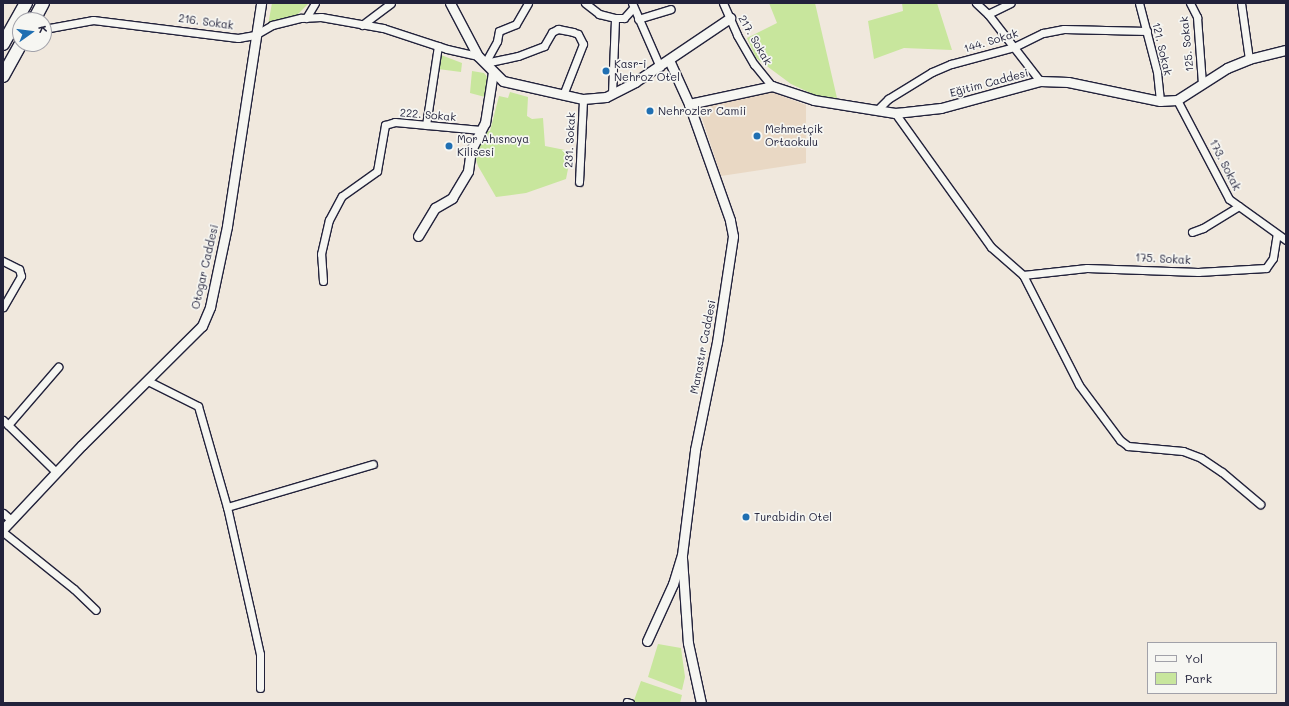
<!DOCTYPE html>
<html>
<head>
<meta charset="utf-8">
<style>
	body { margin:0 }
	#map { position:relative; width:1289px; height:706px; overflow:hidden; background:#f0e8dd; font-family:Mali,sans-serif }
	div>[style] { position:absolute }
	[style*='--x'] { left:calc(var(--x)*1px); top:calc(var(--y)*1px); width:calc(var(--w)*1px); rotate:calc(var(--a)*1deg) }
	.built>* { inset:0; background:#e9d8c4 }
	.green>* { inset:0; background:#c8e69d }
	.roads { filter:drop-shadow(1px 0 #22223b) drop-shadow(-1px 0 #22223b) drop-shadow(0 1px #22223b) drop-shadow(0 -1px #22223b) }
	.pedestrian>* { height:5.5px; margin:-2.75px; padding:0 2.75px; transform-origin:2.75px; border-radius:2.75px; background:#f6f6f2 }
	.minor>* { height:7px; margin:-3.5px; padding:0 3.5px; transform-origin:3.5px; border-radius:3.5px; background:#f6f6f2 }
	.tertiary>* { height:9px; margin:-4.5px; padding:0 4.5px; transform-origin:4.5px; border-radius:4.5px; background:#f6f6f2 }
	.primary>* { height:12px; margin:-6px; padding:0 6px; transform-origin:6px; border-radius:6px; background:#f6f6f2 }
	.dots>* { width:11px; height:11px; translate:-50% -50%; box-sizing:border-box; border:2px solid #f6f6f2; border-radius:50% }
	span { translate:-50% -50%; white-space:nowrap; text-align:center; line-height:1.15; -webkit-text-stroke:3.5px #f6f6f2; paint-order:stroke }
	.street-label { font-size:11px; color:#22223b }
	.poi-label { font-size:11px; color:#22223b }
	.left { translate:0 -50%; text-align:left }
	.frame { position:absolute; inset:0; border:4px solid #22223b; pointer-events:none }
	.legend { position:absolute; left:1147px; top:642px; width:130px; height:52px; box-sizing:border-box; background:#f6f6f2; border:1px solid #a1a1a9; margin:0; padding:5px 7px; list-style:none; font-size:12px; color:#22223b }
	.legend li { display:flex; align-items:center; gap:8px; height:20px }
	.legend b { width:20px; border:1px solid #a1a1a9 }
	.north { position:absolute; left:12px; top:12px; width:40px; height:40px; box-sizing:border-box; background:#f6f6f2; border:1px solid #a1a1a9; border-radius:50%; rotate:76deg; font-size:11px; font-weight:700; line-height:16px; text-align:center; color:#22223b }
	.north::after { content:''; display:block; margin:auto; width:14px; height:18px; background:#1f6fb2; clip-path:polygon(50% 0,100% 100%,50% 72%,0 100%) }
</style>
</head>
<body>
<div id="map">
	<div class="built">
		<div style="clip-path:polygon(763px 93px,774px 93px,806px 105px,806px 163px,721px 176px,699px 109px)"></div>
	</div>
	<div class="green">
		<div style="clip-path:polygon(272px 3px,309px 3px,297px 15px,268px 25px)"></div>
		<div style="clip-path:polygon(769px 3px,815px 3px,837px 98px,817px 96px,791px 84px,756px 58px,747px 38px,777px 23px)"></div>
		<div style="clip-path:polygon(902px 3px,937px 3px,952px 50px,904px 48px,874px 59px,868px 21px,903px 11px)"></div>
		<div style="clip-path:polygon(441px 55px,462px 63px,461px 72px,438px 69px)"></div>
		<div style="clip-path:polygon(472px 71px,484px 73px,488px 78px,485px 97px,470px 93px)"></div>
		<div style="clip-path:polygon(510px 92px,528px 97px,527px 116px,532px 119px,543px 118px,545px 146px,570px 151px,568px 169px,566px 179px,526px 193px,496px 197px,478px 166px,473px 149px,482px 132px,490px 131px,499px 96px,508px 98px)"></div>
		<div style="clip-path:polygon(658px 644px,681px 648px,685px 677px,682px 690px,648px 677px)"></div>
		<div style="clip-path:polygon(641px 681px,682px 695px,680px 703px,633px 703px)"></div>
	</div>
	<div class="roads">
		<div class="pedestrian">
			<div style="--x:627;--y:702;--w:4;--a:14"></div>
		</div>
		<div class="minor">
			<div style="--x:585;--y:3;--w:18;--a:38"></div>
			<div style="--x:599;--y:14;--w:16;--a:14"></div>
			<div style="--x:632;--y:3;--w:70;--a:66.4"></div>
			<div style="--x:723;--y:3;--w:35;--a:66"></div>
			<div style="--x:737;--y:35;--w:34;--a:60"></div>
			<div style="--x:754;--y:64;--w:28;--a:51"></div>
			<div style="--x:976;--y:3;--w:16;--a:43"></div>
			<div style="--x:988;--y:14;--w:85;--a:52.2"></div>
			<div style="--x:1139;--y:3;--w:71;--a:75.4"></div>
			<div style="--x:1157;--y:72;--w:29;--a:84"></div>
			<div style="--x:1190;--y:3;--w:16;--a:63"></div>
			<div style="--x:1197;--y:17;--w:66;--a:85.7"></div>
			<div style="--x:1241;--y:3;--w:57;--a:81.9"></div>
			<div style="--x:988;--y:14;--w:25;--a:-26"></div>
			<div style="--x:306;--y:18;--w:17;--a:-59"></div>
			<div style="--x:638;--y:19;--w:34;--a:-17"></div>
			<div style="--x:362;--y:25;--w:36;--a:-37"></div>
			<div style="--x:44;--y:29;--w:50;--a:-10.4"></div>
			<div style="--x:93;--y:20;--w:146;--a:7.1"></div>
			<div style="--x:238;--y:38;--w:17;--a:-10"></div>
			<div style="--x:255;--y:35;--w:20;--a:-30"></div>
			<div style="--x:272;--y:25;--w:30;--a:-14"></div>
			<div style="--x:301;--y:18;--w:20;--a:-3"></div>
			<div style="--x:321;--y:17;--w:63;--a:10.1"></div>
			<div style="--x:383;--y:28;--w:67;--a:18.2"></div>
			<div style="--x:447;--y:49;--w:32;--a:13"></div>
			<div style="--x:485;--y:63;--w:34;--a:-12"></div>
			<div style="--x:518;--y:56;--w:28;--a:-21"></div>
			<div style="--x:544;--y:46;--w:16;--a:-60"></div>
			<div style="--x:552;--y:32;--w:7;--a:-27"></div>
			<div style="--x:558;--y:29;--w:15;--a:11"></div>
			<div style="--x:573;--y:32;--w:5;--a:22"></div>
			<div style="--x:578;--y:34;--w:11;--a:63"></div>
			<div style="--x:583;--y:44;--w:55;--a:111.4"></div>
			<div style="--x:485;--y:63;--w:25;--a:-61"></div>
			<div style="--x:497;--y:41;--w:10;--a:-79"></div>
			<div style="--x:499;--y:31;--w:18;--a:-22"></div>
			<div style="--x:516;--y:24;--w:24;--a:-60"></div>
			<div style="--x:612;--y:94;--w:76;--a:-87.7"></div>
			<div style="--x:615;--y:18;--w:9;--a:0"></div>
			<div style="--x:624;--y:18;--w:13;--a:-48"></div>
			<div style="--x:1177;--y:100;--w:112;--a:62.3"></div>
			<div style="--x:1229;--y:199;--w:70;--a:35.7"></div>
			<div style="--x:877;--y:110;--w:16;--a:-45"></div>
			<div style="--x:888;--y:99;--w:52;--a:-31.5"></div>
			<div style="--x:932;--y:72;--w:21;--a:-23"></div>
			<div style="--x:951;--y:64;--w:65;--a:-15.1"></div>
			<div style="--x:1014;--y:47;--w:32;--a:-26"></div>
			<div style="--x:1043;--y:33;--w:21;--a:-11"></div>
			<div style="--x:1064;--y:29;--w:83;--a:1.4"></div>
			<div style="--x:895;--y:113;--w:165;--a:54.4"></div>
			<div style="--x:991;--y:247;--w:43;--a:41.2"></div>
			<div style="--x:1023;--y:275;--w:123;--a:63"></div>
			<div style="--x:1079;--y:385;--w:69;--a:53.3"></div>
			<div style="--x:1120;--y:440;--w:10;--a:37"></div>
			<div style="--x:1128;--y:446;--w:55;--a:5.2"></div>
			<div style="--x:1183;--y:451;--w:19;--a:21"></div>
			<div style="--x:1201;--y:458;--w:25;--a:34"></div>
			<div style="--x:1222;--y:472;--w:50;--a:40.1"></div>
			<div style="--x:426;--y:125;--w:80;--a:-81.4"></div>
			<div style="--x:579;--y:182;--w:83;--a:-87.2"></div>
			<div style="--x:1192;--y:232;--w:12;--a:-20"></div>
			<div style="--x:1203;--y:228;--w:42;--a:-31.4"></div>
			<div style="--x:3;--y:261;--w:18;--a:27"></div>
			<div style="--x:19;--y:269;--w:7;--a:74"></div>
			<div style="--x:21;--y:276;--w:36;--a:120"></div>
			<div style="--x:1023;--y:275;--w:64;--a:-6.2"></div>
			<div style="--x:1087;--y:268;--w:111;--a:2.1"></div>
			<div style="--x:1198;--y:272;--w:68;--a:-3.4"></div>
			<div style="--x:1266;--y:268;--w:12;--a:-55"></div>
			<div style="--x:1273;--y:258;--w:24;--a:-81"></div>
			<div style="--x:323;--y:281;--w:27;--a:-94"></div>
			<div style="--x:321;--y:254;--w:35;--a:-77"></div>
			<div style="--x:329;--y:220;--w:27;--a:-62"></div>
			<div style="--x:342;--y:196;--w:43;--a:-35.5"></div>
			<div style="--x:377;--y:171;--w:47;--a:-80.1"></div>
			<div style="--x:385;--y:125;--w:10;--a:-17"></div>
			<div style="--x:395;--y:122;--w:86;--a:5.3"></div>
			<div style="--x:148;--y:381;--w:56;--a:26.6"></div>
			<div style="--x:198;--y:406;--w:105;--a:74"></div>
			<div style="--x:227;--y:507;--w:105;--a:77.3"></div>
			<div style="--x:250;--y:609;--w:46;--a:77.5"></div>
			<div style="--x:260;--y:654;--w:34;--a:90"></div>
			<div style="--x:3;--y:420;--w:74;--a:44.5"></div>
			<div style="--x:8;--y:425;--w:77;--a:-49.2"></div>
			<div style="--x:227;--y:507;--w:152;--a:-16.4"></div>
			<div style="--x:3;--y:513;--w:11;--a:41"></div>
			<div style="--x:3;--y:532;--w:91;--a:38.8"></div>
			<div style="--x:74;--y:589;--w:30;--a:44"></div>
		</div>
		<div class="tertiary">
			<div style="--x:450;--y:3;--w:60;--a:62.2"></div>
			<div style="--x:478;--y:56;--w:35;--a:45"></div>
			<div style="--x:503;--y:81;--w:82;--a:12.7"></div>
			<div style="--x:583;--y:99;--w:23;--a:-5"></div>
			<div style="--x:606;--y:97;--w:33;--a:-27"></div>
			<div style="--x:635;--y:82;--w:115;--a:-34"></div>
			<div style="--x:689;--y:104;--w:85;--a:-12.2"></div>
			<div style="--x:772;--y:86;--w:44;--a:18.4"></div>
			<div style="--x:814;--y:100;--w:82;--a:9.1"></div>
			<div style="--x:895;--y:113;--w:46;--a:-6.2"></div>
			<div style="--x:941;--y:108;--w:103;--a:-15.3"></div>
			<div style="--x:1040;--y:81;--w:28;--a:2"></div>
			<div style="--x:1068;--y:82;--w:94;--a:11.7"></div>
			<div style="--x:1160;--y:101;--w:17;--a:-3"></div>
			<div style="--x:1177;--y:100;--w:59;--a:-32.6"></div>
			<div style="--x:1227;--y:68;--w:24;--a:-22"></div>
			<div style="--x:1249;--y:59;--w:38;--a:-14"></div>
			<div style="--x:418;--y:236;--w:33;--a:-59"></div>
			<div style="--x:435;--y:208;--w:20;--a:-30"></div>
			<div style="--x:452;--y:198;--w:31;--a:-59"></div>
			<div style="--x:468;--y:171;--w:21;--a:-82"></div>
			<div style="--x:471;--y:150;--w:30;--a:-63"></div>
			<div style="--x:485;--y:123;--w:52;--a:-81.1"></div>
			<div style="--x:3;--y:529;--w:115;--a:-46.8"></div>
			<div style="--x:82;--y:445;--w:169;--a:-44.8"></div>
			<div style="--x:202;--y:326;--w:21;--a:-67"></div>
			<div style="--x:210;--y:307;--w:83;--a:-78.1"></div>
			<div style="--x:227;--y:226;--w:226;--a:-81.3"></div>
			<div style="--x:682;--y:558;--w:85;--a:86"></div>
			<div style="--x:688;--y:643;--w:61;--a:77.8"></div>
			<div style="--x:647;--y:641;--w:63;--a:-65.5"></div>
			<div style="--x:673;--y:584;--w:30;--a:-73"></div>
			<div style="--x:682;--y:555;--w:106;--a:-82.9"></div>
			<div style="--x:695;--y:450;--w:110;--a:-78.5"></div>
			<div style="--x:717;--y:342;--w:107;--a:-81.4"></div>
			<div style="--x:733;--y:236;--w:16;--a:-101"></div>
			<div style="--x:730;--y:220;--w:123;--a:-109.5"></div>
			<div style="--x:689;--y:104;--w:48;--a:-114.4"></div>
		</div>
		<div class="primary">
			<div style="--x:34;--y:20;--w:19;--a:-62"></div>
			<div style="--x:3;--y:44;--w:47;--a:-60.7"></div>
			<div style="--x:3;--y:76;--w:37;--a:-61"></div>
		</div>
	</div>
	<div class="dots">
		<div style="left:606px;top:71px;background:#1f6fb2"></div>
		<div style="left:650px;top:111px;background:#1f6fb2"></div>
		<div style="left:757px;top:136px;background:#1f6fb2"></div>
		<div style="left:449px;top:146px;background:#1f6fb2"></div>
		<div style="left:746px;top:517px;background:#1f6fb2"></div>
	</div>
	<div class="street-label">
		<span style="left:206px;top:22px;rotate:8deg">216. Sokak</span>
		<span style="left:755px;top:40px;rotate:60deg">217. Sokak</span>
		<span style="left:991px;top:41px;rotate:-17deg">144. Sokak</span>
		<span style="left:1187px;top:44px;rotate:-96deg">125. Sokak</span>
		<span style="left:1162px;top:49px;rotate:77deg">121. Sokak</span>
		<span style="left:989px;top:83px;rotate:-15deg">Eğitim Caddesi</span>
		<span style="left:428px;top:115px;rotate:5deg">222. Sokak</span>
		<span style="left:570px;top:140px;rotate:-87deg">231. Sokak</span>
		<span style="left:1225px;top:165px;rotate:63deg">173. Sokak</span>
		<span style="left:1163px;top:259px;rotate:3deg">175. Sokak</span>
		<span style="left:205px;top:267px;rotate:-77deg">Otogar Caddesi</span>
		<span style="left:703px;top:347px;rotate:-79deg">Manastır Caddesi</span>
	</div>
	<div class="poi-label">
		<span class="left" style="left:614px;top:71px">Kasr-i<br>Nehroz Otel</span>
		<span class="left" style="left:658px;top:111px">Nehrozler Camii</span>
		<span class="left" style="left:765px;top:136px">Mehmetçik<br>Ortaokulu</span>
		<span class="left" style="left:457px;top:146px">Mor Ahısnoya<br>Kilisesi</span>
		<span class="left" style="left:754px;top:517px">Turabidin Otel</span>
	</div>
	<div class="frame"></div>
	<ul class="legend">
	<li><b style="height:5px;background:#f6f6f2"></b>Yol</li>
	<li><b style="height:11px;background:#c8e69d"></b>Park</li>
	</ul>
	<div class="north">K</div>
</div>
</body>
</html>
